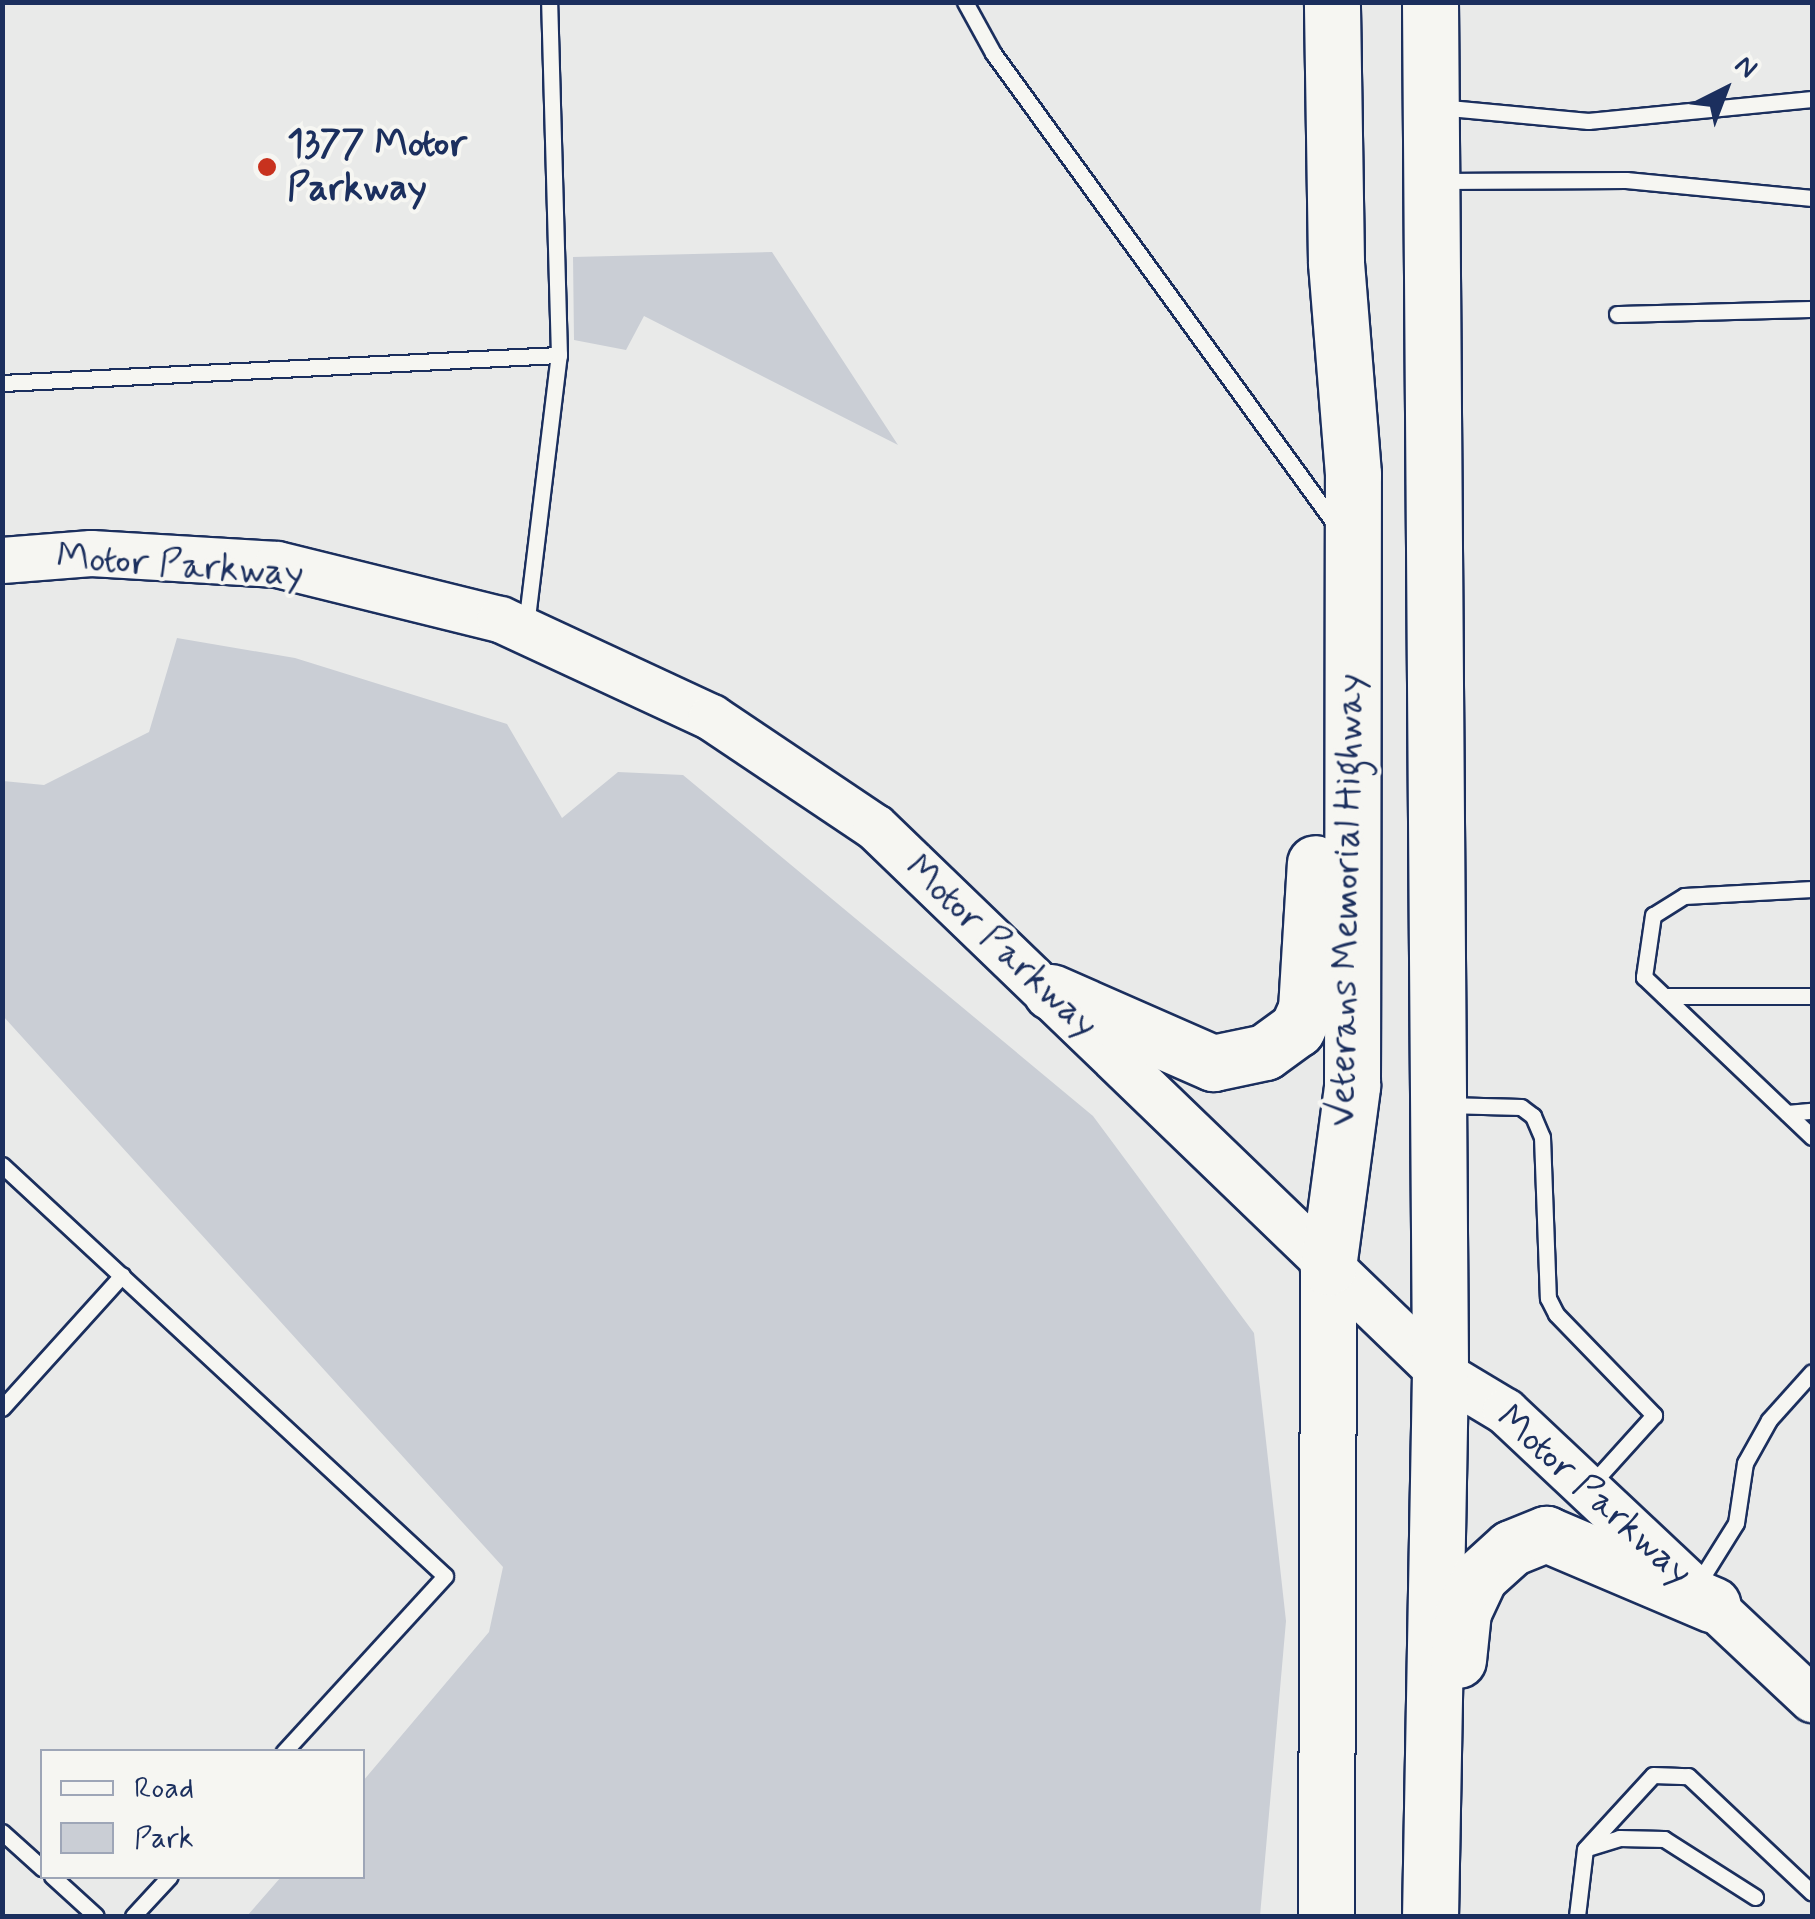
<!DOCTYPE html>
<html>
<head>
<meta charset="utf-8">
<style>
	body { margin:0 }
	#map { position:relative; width:1815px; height:1919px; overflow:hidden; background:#e9eae9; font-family:Mynerve,sans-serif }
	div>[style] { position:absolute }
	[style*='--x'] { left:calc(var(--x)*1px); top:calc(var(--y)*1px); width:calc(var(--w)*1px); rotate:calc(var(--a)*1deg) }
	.green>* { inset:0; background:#caced5 }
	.roads { filter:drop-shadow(2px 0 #1b2f5e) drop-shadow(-2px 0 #1b2f5e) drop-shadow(0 2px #1b2f5e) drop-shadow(0 -2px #1b2f5e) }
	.lane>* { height:15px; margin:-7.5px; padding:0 7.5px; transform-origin:7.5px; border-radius:7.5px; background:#f6f6f2 }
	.secondary>* { height:45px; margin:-22.5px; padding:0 22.5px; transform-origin:22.5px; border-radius:22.5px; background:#f6f6f2 }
	.highway>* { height:55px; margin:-27.5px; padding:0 27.5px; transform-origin:27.5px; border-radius:27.5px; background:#f6f6f2 }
	.dots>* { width:28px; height:28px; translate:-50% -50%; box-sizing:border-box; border:5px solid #f6f6f2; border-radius:50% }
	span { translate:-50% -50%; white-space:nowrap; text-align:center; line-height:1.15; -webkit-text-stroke:8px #f6f6f2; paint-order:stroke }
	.poi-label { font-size:38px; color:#1b2f5e; font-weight:700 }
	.left { translate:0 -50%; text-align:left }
	.street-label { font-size:38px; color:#1b2f5e }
	.frame { position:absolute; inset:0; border:5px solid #1b2f5e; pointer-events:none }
	.legend { position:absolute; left:40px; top:1749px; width:325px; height:130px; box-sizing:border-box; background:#f6f6f2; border:2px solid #9ea6b7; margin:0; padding:12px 18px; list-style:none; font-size:30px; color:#1b2f5e }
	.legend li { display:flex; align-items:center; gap:20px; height:50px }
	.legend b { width:50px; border:2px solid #9ea6b7 }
	.north { position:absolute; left:1675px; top:40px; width:100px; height:100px; -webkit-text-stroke:8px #f6f6f2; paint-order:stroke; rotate:42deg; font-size:28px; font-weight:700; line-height:40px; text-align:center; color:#1b2f5e }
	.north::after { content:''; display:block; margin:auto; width:35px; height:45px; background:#1b2f5e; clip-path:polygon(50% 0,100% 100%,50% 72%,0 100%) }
</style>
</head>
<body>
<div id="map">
	<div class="green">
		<div style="clip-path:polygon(772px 252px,898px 445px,644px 316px,626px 350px,574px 340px,573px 257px)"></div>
		<div style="clip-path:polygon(177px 638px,295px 658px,507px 724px,562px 818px,618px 772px,683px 775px,1093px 1116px,1254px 1333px,1286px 1621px,1260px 1916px,247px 1916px,281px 1877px,362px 1876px,363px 1781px,489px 1632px,503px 1567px,3px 1016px,3px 781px,44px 785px,149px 732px)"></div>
	</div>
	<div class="roads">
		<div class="lane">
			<div style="--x:965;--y:2;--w:58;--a:61.2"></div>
			<div style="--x:993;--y:53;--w:582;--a:54.02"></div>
			<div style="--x:1438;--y:107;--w:151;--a:5.3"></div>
			<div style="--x:1588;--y:121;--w:225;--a:-5.6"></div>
			<div style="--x:1439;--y:181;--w:187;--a:-0.3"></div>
			<div style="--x:1626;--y:180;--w:187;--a:5.5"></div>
			<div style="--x:1617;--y:314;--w:195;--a:-1.5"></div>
			<div style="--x:2;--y:383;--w:558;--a:-2.88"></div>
			<div style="--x:526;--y:626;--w:273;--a:-83.1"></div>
			<div style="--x:559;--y:355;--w:353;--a:-91.6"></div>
			<div style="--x:1812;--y:889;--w:128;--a:176.9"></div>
			<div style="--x:1684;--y:896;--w:36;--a:148"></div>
			<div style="--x:1653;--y:915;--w:63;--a:98.3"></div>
			<div style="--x:1644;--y:977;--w:232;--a:43.6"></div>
			<div style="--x:1664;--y:996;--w:148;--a:0"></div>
			<div style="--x:1445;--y:1105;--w:76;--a:1.5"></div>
			<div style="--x:1521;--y:1107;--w:15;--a:37"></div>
			<div style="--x:1533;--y:1116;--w:23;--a:67"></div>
			<div style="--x:1542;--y:1137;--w:161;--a:87.9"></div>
			<div style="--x:1548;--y:1298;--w:18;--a:63"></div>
			<div style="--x:1556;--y:1314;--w:141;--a:45.9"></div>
			<div style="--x:1654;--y:1415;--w:97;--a:132.1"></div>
			<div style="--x:1787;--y:1113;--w:25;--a:-5"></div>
			<div style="--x:2;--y:1165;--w:604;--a:42.85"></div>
			<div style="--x:445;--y:1576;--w:239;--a:132.5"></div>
			<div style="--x:2;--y:1408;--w:179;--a:-47.9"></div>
			<div style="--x:1696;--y:1587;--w:75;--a:-58"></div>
			<div style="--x:1736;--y:1523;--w:61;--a:-81.5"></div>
			<div style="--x:1745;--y:1463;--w:49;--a:-60.8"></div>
			<div style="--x:1769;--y:1420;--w:64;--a:-48.1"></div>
			<div style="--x:2;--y:1832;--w:54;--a:42"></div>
			<div style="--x:1587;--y:1848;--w:34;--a:-17"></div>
			<div style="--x:1619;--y:1838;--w:45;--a:1.3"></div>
			<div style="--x:1664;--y:1839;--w:108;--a:32.5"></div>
			<div style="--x:52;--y:1876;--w:59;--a:42.3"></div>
			<div style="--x:133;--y:1916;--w:54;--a:-47.2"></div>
			<div style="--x:1577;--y:1916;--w:67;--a:-83.2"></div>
			<div style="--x:1585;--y:1849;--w:100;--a:-47.4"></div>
			<div style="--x:1653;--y:1775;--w:35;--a:2"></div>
			<div style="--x:1688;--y:1776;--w:170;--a:43.3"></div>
		</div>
		<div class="secondary">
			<div style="--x:2;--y:560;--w:89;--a:-4.5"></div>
			<div style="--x:91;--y:553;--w:186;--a:3.4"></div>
			<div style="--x:277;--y:564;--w:230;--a:13.9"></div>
			<div style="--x:500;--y:619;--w:233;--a:24.9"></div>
			<div style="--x:711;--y:717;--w:197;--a:33.9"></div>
			<div style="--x:875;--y:827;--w:785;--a:43.97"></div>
			<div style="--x:1440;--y:1372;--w:76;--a:31"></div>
			<div style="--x:1505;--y:1411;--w:421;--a:43.2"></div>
		</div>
		<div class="highway">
			<div style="--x:1430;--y:2;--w:1370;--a:89.58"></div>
			<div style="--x:1440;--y:1372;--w:544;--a:91.05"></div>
			<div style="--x:1051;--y:992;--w:177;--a:23.7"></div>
			<div style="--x:1213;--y:1063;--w:53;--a:-11.9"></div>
			<div style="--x:1265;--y:1052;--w:39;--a:-36"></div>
			<div style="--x:1297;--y:1029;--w:22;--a:-66"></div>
			<div style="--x:1306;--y:1009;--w:146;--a:-86.5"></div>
			<div style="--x:1458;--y:1660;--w:48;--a:-84.1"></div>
			<div style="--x:1463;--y:1612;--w:38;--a:-65"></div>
			<div style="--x:1479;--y:1577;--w:43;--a:-42.2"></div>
			<div style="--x:1511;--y:1548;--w:38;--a:-22"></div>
			<div style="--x:1546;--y:1534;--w:181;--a:23"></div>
			<div style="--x:1326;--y:1916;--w:649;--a:-89.82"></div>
			<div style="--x:1328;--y:1267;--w:183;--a:-82.4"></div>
			<div style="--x:1352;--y:1086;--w:612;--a:-89.91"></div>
			<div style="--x:1353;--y:474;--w:213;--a:-94.6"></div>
			<div style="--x:1336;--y:262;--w:260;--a:-90.9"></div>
		</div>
	</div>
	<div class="dots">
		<div style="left:267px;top:167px;background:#c8321e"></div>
	</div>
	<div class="poi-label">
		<span class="left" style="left:287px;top:167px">1377 Motor<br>Parkway</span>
	</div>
	<div class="street-label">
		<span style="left:180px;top:566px;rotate:4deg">Motor Parkway</span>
		<span style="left:1347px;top:900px;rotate:-89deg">Veterans Memorial Highway</span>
		<span style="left:1001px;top:947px;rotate:43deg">Motor Parkway</span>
		<span style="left:1594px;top:1496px;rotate:42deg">Motor Parkway</span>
	</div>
	<div class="frame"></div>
	<ul class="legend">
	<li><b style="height:12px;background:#f6f6f2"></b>Road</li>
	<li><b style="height:28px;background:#caced5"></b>Park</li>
	</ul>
	<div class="north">N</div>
</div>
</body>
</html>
